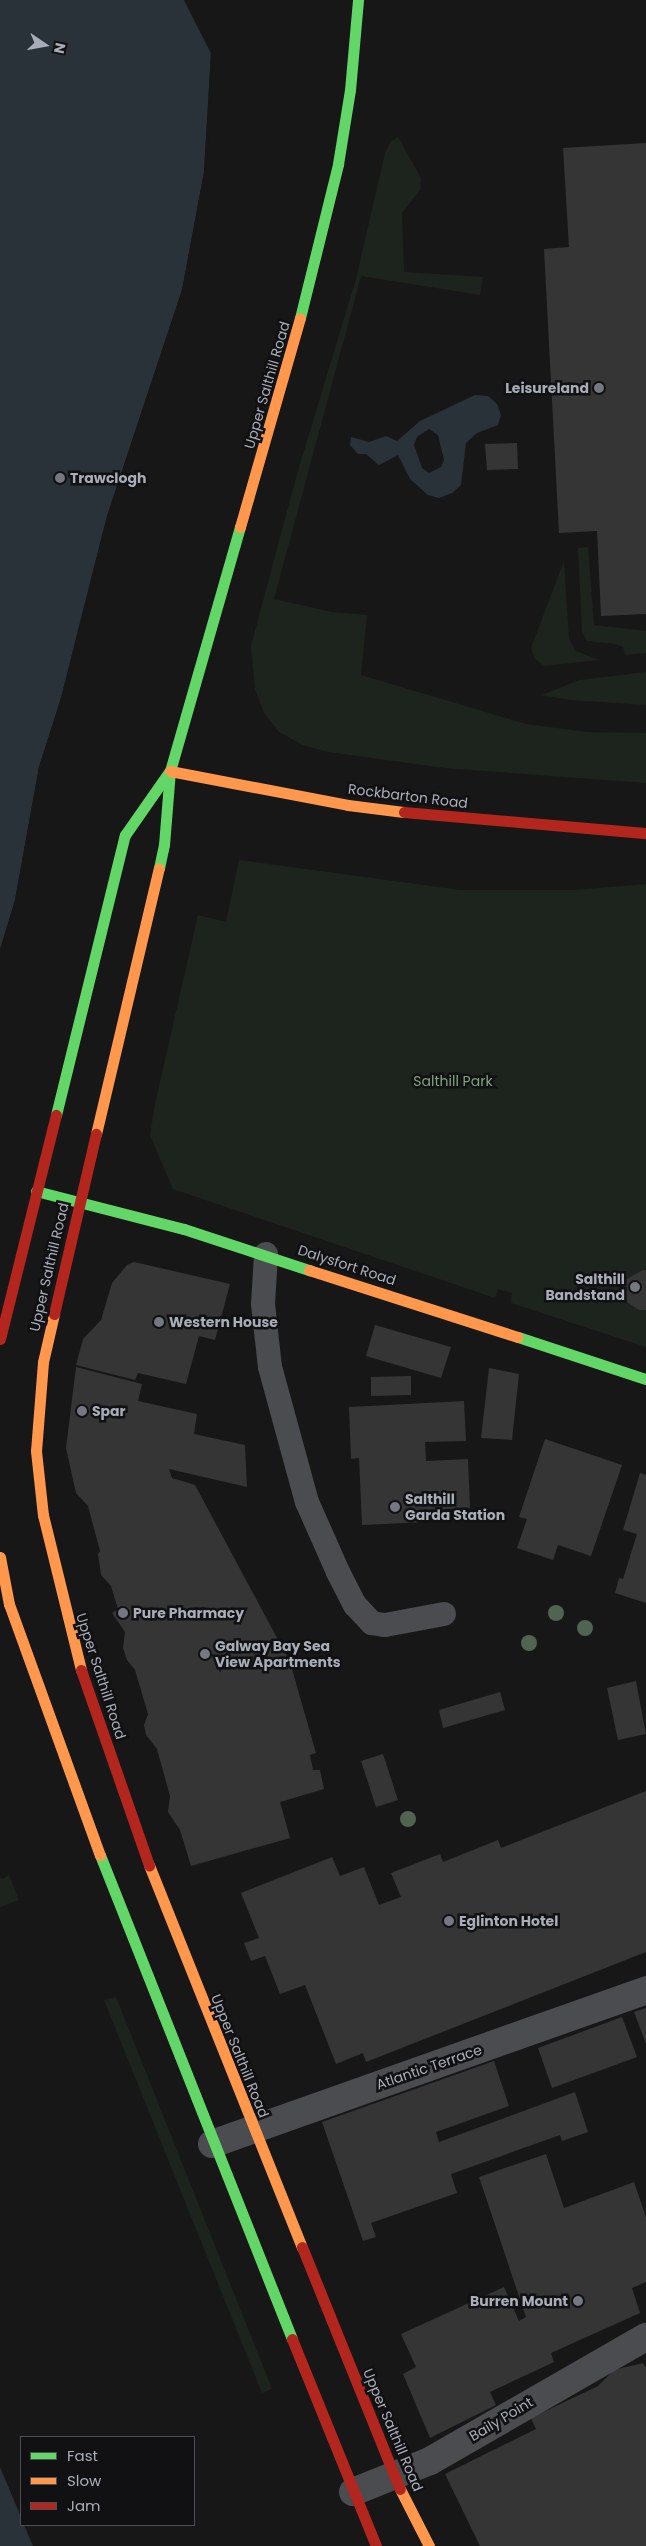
<!DOCTYPE html>
<html>
<head>
<meta charset="utf-8">
<style>
	body { margin:0 }
	#map { position:relative; width:646px; height:2546px; overflow:hidden; background:#171717; font-family:Poppins,sans-serif }
	div>[style] { position:absolute }
	[style*='--x'] { left:calc(var(--x)*1px); top:calc(var(--y)*1px); width:calc(var(--w)*1px); rotate:calc(var(--a)*1deg) }
	.green>* { inset:0; background:#1d241e }
	.water>* { inset:0; background:#2a3239 }
	.pier>* { inset:0; background:#171717 }
	.building>* { inset:0; background:#353536 }
	.lane>* { height:24px; margin:-12px; padding:0 12px; transform-origin:12px; border-radius:12px; background:#4b4c50 }
	.street>* { height:28px; margin:-14px; padding:0 14px; transform-origin:14px; border-radius:14px; background:#4b4c50 }
	.fast>* { height:11px; margin:-5.5px; padding:0 5.5px; transform-origin:5.5px; border-radius:5.5px; background:#63d668 }
	.slow>* { height:11px; margin:-5.5px; padding:0 5.5px; transform-origin:5.5px; border-radius:5.5px; background:#ff974d }
	.jam>* { height:11px; margin:-5.5px; padding:0 5.5px; transform-origin:5.5px; border-radius:5.5px; background:#b3261e }
	.trees>* { width:16px; height:16px; margin:-8px; border-radius:50%; background:#506451 }
	.dots>* { width:14px; height:14px; translate:-50% -50%; box-sizing:border-box; border:2px solid #111113; border-radius:50% }
	span { translate:-50% -50%; white-space:nowrap; text-align:center; line-height:1.15; -webkit-text-stroke:5px #111113; paint-order:stroke }
	.street-label { font-size:14px; color:#a8adb8 }
	.poi-label { font-size:14px; color:#a8adb8; font-weight:700 }
	.right { translate:-100% -50%; text-align:right }
	.left { translate:0 -50%; text-align:left }
	.park-label { font-size:14px; color:#7fa381 }
	.legend { position:absolute; left:20px; top:2436px; width:175px; height:90px; box-sizing:border-box; background:#111113; border:1px solid #4d4f55; margin:0; padding:6px 9px; list-style:none; font-size:15px; color:#a8adb8 }
	.legend li { display:flex; align-items:center; gap:10px; height:25px }
	.legend b { width:25px; border:1px solid #4d4f55 }
	.north { position:absolute; left:20px; top:20px; width:50px; height:50px; -webkit-text-stroke:4px #111113; paint-order:stroke; rotate:102deg; font-size:14px; font-weight:700; line-height:20px; text-align:center; color:#a8adb8 }
	.north::after { content:''; display:block; margin:auto; width:18px; height:22px; background:#a8adb8; clip-path:polygon(50% 0,100% 100%,50% 72%,0 100%) }
</style>
</head>
<body>
<div id="map">
	<div class="green">
		<div style="clip-path:polygon(398px 137px,421px 178px,420px 190px,402px 213px,404px 272px,483px 277px,480px 295px,361px 276px,274px 599px,332px 612px,367px 615px,361px 675px,526px 724px,587px 732px,646px 733px,646px 783px,445px 768px,328px 752px,303px 745px,279px 732px,264px 713px,255px 689px,251px 646px,297px 474px,356px 279px,385px 153px,391px 141px)"></div>
		<div style="clip-path:polygon(588px 547px,594px 625px,646px 631px,646px 653px,625px 655px,623px 647px,616px 644px,587px 641px,582px 631px,578px 548px)"></div>
		<div style="clip-path:polygon(564px 561px,569px 639px,576px 651px,599px 660px,545px 666px,535px 659px,531px 648px)"></div>
		<div style="clip-path:polygon(646px 672px,646px 705px,571px 700px,541px 695px,580px 680px)"></div>
		<div style="clip-path:polygon(239px 860px,460px 890px,574px 890px,646px 884px,646px 1347px,511px 1303px,512px 1293px,498px 1289px,495px 1298px,173px 1189px,150px 1135px,155px 1104px,198px 915px,226px 922px)"></div>
		<div style="clip-path:polygon(9px 1875px,19px 1900px,0 1907px,0 1877px,2px 1879px)"></div>
		<div style="clip-path:polygon(116px 1997px,272px 2389px,262px 2393px,104px 2000px)"></div>
	</div>
	<div class="water">
		<div style="clip-path:polygon(0 0,184px 0,211px 53px,204px 172px,182px 290px,107px 516px,61px 698px,39px 767px,15px 900px,0 949px)"></div>
		<div style="clip-path:polygon(evenodd,475px 395px,488px 396px,497px 404px,501px 415px,498px 425px,477px 433px,466px 443px,461px 485px,452px 493px,439px 498px,428px 495px,410px 479px,398px 455px,379px 465px,366px 454px,358px 454px,350px 445px,351px 437px,369px 442px,386px 436px,397px 441px,420px 421px,475px 395px,429px 429px,438px 435px,444px 460px,441px 467px,429px 473px,422px 468px,414px 445px,417px 437px,429px 429px)"></div>
		<div style="clip-path:polygon(0 2467px,21px 2517px,21px 2525px,24px 2525px,33px 2546px,0 2546px)"></div>
	</div>
	<div class="pier">
		<div style="clip-path:polygon(184px 0,213px 53px,207px 172px,184px 291px,109px 517px,63px 699px,42px 768px,18px 900px,0 951px,15px 900px,39px 767px,61px 698px,107px 516px,182px 290px,204px 172px,211px 53px)"></div>
	</div>
	<div class="building">
		<div style="clip-path:polygon(646px 143px,646px 614px,601px 616px,597px 531px,559px 533px,544px 249px,569px 247px,563px 148px)"></div>
		<div style="clip-path:polygon(517px 443px,518px 469px,487px 470px,485px 444px)"></div>
		<div style="clip-path:polygon(134px 1262px,230px 1284px,215px 1340px,199px 1336px,186px 1384px,138px 1373px,135px 1380px,76px 1365px,83px 1339px,101px 1320px,112px 1283px,127px 1265px)"></div>
		<div style="clip-path:polygon(643px 1270px,646px 1270px,646px 1310px,639px 1310px,627px 1302px,623px 1290px,627px 1279px)"></div>
		<div style="clip-path:polygon(375px 1325px,451px 1347px,441px 1378px,366px 1356px)"></div>
		<div style="clip-path:polygon(76px 1367px,142px 1384px,138px 1401px,197px 1414px,194px 1434px,245px 1445px,247px 1487px,169px 1469px,172px 1478px,195px 1485px,290px 1662px,316px 1753px,310px 1755px,313px 1770px,320px 1770px,324px 1789px,280px 1802px,290px 1838px,191px 1866px,180px 1830px,168px 1812px,170px 1796px,157px 1749px,146px 1735px,144px 1725px,148px 1714px,135px 1670px,127px 1660px,123px 1648px,125px 1632px,112px 1613px,118px 1609px,111px 1586px,101px 1575px,98px 1554px,100px 1551px,88px 1506px,76px 1493px,66px 1448px)"></div>
		<div style="clip-path:polygon(489px 1368px,519px 1374px,512px 1440px,481px 1438px)"></div>
		<div style="clip-path:polygon(411px 1376px,411px 1395px,371px 1396px,371px 1377px)"></div>
		<div style="clip-path:polygon(464px 1401px,466px 1441px,425px 1442px,426px 1461px,468px 1459px,470px 1508px,425px 1510px,426px 1522px,362px 1525px,359px 1458px,351px 1459px,349px 1407px)"></div>
		<div style="clip-path:polygon(545px 1439px,622px 1465px,591px 1556px,558px 1545px,553px 1560px,517px 1548px,527px 1519px,519px 1517px)"></div>
		<div style="clip-path:polygon(640px 1473px,646px 1475px,646px 1603px,615px 1593px,619px 1578px,623px 1579px,637px 1534px,623px 1530px)"></div>
		<div style="clip-path:polygon(636px 1681px,646px 1734px,618px 1740px,607px 1688px)"></div>
		<div style="clip-path:polygon(500px 1692px,505px 1710px,443px 1728px,439px 1710px)"></div>
		<div style="clip-path:polygon(383px 1754px,398px 1800px,376px 1807px,361px 1761px)"></div>
		<div style="clip-path:polygon(646px 1791px,646px 1952px,366px 2062px,363px 2053px,336px 2064px,305px 1985px,280px 1994px,265px 1956px,251px 1961px,244px 1943px,259px 1938px,241px 1893px,332px 1857px,340px 1876px,364px 1867px,379px 1905px,401px 1897px,391px 1873px,440px 1854px,443px 1862px,498px 1840px,501px 1848px)"></div>
		<div style="clip-path:polygon(646px 2008px,646px 2044px,634px 2012px)"></div>
		<div style="clip-path:polygon(622px 2017px,637px 2057px,552px 2088px,538px 2048px)"></div>
		<div style="clip-path:polygon(494px 2061px,509px 2106px,436px 2132px,439px 2142px,575px 2092px,588px 2132px,562px 2141px,560px 2135px,451px 2174px,457px 2193px,371px 2223px,376px 2237px,363px 2241px,322px 2122px)"></div>
		<div style="clip-path:polygon(546px 2154px,564px 2208px,634px 2182px,646px 2217px,646px 2282px,632px 2288px,640px 2313px,551px 2353px,554px 2362px,490px 2392px,496px 2405px,430px 2438px,403px 2374px,416px 2367px,401px 2334px,504px 2287px,519px 2321px,526px 2317px,479px 2177px)"></div>
		<div style="clip-path:polygon(643px 2363px,646px 2368px,646px 2546px,480px 2546px,445px 2474px,536px 2429px,531px 2418px,598px 2386px,614px 2370px)"></div>
	</div>
	<div class="lane">
		<div style="--x:266;--y:1254;--w:50;--a:93.4"></div>
		<div style="--x:263;--y:1304;--w:63;--a:83.7"></div>
		<div style="--x:270;--y:1367;--w:140;--a:74.7"></div>
		<div style="--x:307;--y:1502;--w:77;--a:66.1"></div>
		<div style="--x:338;--y:1572;--w:37;--a:63"></div>
		<div style="--x:355;--y:1605;--w:25;--a:47"></div>
		<div style="--x:372;--y:1623;--w:13;--a:9"></div>
		<div style="--x:385;--y:1625;--w:60;--a:-10.6"></div>
	</div>
	<div class="street">
		<div style="--x:212;--y:2144;--w:461;--a:-19.5"></div>
		<div style="--x:353;--y:2492;--w:83;--a:-21.9"></div>
		<div style="--x:430;--y:2461;--w:249;--a:-29.9"></div>
	</div>
	<div class="fast">
		<div style="--x:300;--y:318;--w:159;--a:-76.1"></div>
		<div style="--x:338;--y:164;--w:75;--a:-80.8"></div>
		<div style="--x:350;--y:90;--w:90;--a:-84.9"></div>
		<div style="--x:159;--y:868;--w:24;--a:-78"></div>
		<div style="--x:164;--y:845;--w:74;--a:-85.4"></div>
		<div style="--x:170;--y:771;--w:254;--a:-74"></div>
		<div style="--x:56;--y:1115;--w:288;--a:-76.2"></div>
		<div style="--x:125;--y:835;--w:77;--a:-55.1"></div>
		<div style="--x:36;--y:1191;--w:153;--a:14.4"></div>
		<div style="--x:184;--y:1229;--w:132;--a:18.2"></div>
		<div style="--x:518;--y:1337;--w:135;--a:18.2"></div>
		<div style="--x:100;--y:1855;--w:521;--a:68.36"></div>
	</div>
	<div class="slow">
		<div style="--x:240;--y:527;--w:217;--a:-74"></div>
		<div style="--x:170;--y:771;--w:181;--a:10.8"></div>
		<div style="--x:348;--y:805;--w:56;--a:7.1"></div>
		<div style="--x:96;--y:1134;--w:273;--a:-76.7"></div>
		<div style="--x:309;--y:1270;--w:219;--a:17.8"></div>
		<div style="--x:54;--y:1314;--w:49;--a:102.9"></div>
		<div style="--x:43;--y:1362;--w:89;--a:94.5"></div>
		<div style="--x:36;--y:1451;--w:64;--a:83.8"></div>
		<div style="--x:43;--y:1515;--w:160;--a:76.2"></div>
		<div style="--x:0;--y:1557;--w:48;--a:79.2"></div>
		<div style="--x:9;--y:1604;--w:267;--a:70.1"></div>
		<div style="--x:149;--y:1865;--w:412;--a:68.2"></div>
		<div style="--x:400;--y:2489;--w:64;--a:63"></div>
	</div>
	<div class="jam">
		<div style="--x:404;--y:812;--w:243;--a:5"></div>
		<div style="--x:54;--y:1314;--w:185;--a:-76.9"></div>
		<div style="--x:0;--y:1339;--w:231;--a:-76"></div>
		<div style="--x:81;--y:1670;--w:207;--a:70.8"></div>
		<div style="--x:302;--y:2247;--w:261;--a:68"></div>
		<div style="--x:292;--y:2339;--w:223;--a:67.9"></div>
	</div>
	<div class="trees">
		<div style="left:556px;top:1613px"></div>
		<div style="left:585px;top:1628px"></div>
		<div style="left:529px;top:1643px"></div>
		<div style="left:408px;top:1819px"></div>
	</div>
	<div class="dots">
		<div style="left:599px;top:388px;background:#757880"></div>
		<div style="left:60px;top:478px;background:#757880"></div>
		<div style="left:635px;top:1287px;background:#757880"></div>
		<div style="left:159px;top:1322px;background:#757880"></div>
		<div style="left:82px;top:1411px;background:#757880"></div>
		<div style="left:395px;top:1507px;background:#757880"></div>
		<div style="left:123px;top:1613px;background:#757880"></div>
		<div style="left:205px;top:1654px;background:#757880"></div>
		<div style="left:449px;top:1921px;background:#757880"></div>
		<div style="left:578px;top:2301px;background:#757880"></div>
	</div>
	<div class="street-label">
		<span style="left:267px;top:385px;rotate:-74deg">Upper Salthill Road</span>
		<span style="left:408px;top:796px;rotate:7deg">Rockbarton Road</span>
		<span style="left:347px;top:1265px;rotate:18deg">Dalysfort Road</span>
		<span style="left:49px;top:1267px;rotate:-77deg">Upper Salthill Road</span>
		<span style="left:101px;top:1676px;rotate:72deg">Upper Salthill Road</span>
		<span style="left:240px;top:2056px;rotate:68deg">Upper Salthill Road</span>
		<span style="left:429px;top:2067px;rotate:-19deg">Atlantic Terrace</span>
		<span style="left:501px;top:2419px;rotate:-31deg">Baily Point</span>
		<span style="left:393px;top:2430px;rotate:67deg">Upper Salthill Road</span>
	</div>
	<div class="poi-label">
		<span class="right" style="left:589px;top:388px">Leisureland</span>
		<span class="left" style="left:70px;top:478px">Trawclogh</span>
		<span class="right" style="left:625px;top:1287px">Salthill<br>Bandstand</span>
		<span class="left" style="left:169px;top:1322px">Western House</span>
		<span class="left" style="left:92px;top:1411px">Spar</span>
		<span class="left" style="left:405px;top:1507px">Salthill<br>Garda Station</span>
		<span class="left" style="left:133px;top:1613px">Pure Pharmacy</span>
		<span class="left" style="left:215px;top:1654px">Galway Bay Sea<br>View Apartments</span>
		<span class="left" style="left:459px;top:1921px">Eglinton Hotel</span>
		<span class="right" style="left:568px;top:2301px">Burren Mount</span>
	</div>
	<div class="park-label">
		<span style="left:453px;top:1081px">Salthill Park</span>
	</div>
	<ul class="legend">
	<li><b style="height:6px;background:#63d668"></b>Fast</li>
	<li><b style="height:6px;background:#ff974d"></b>Slow</li>
	<li><b style="height:6px;background:#b3261e"></b>Jam</li>
	</ul>
	<div class="north">N</div>
</div>
</body>
</html>
